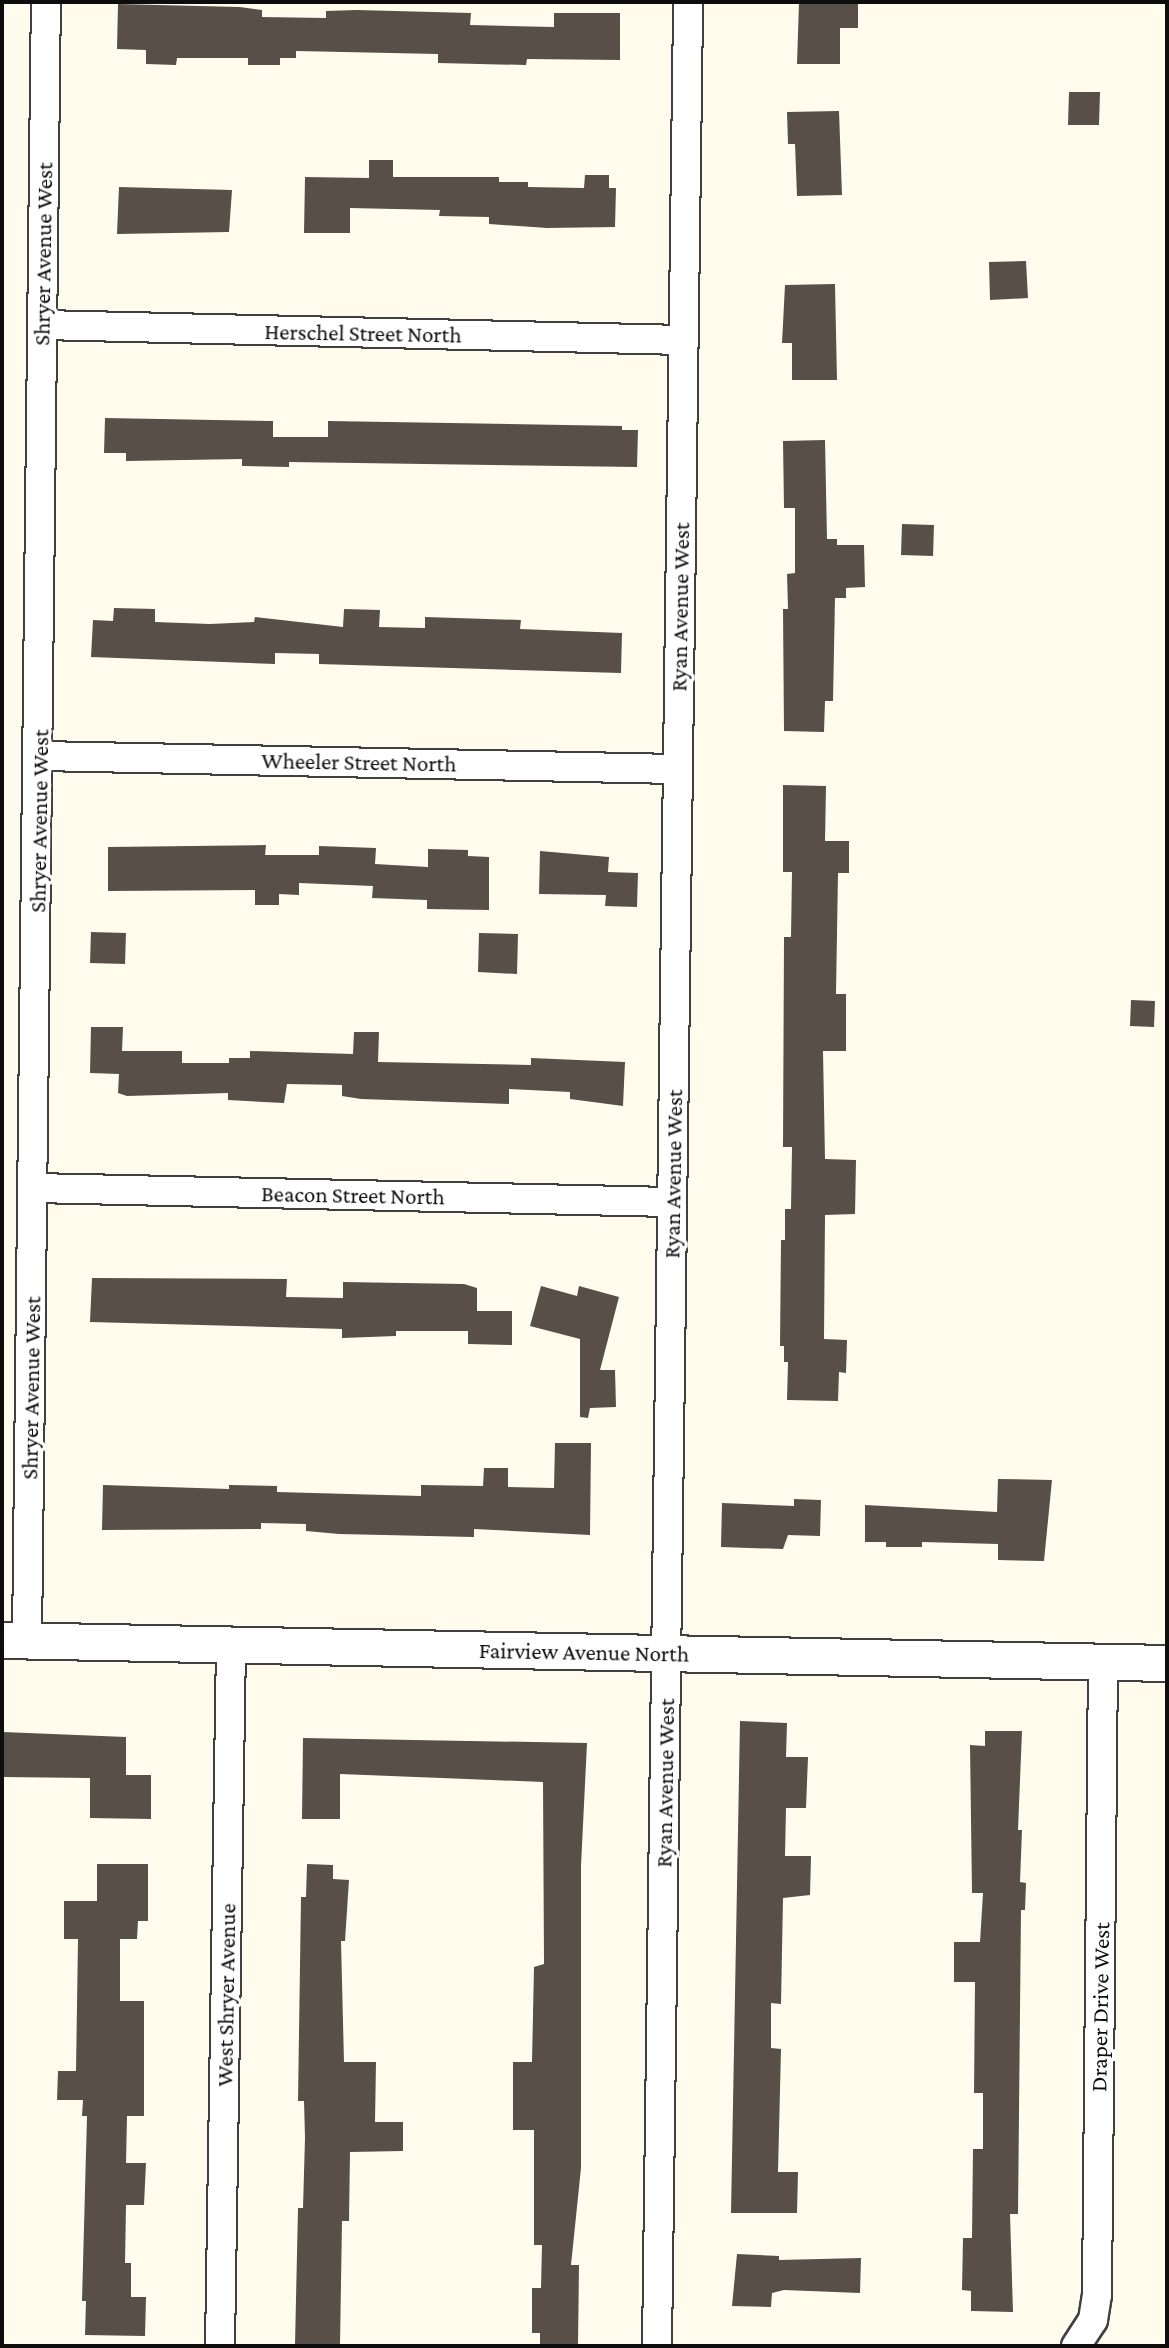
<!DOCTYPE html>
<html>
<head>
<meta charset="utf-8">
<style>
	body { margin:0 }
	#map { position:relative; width:1169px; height:2348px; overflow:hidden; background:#fffcee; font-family:"Crimson Pro",serif }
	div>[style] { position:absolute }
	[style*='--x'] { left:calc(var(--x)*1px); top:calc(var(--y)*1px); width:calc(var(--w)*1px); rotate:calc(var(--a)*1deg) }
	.building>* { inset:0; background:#574f48 }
	.roads { filter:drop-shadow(2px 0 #404040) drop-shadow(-2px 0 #404040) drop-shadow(0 2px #404040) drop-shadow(0 -2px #404040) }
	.minor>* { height:28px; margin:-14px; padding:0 14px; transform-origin:14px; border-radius:14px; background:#fff }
	.tertiary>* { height:35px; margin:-17.5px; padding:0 17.5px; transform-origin:17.5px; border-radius:17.5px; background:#fff }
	span { translate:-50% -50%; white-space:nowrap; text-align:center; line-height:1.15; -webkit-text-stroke:7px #fff; paint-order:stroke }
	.street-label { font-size:23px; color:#0d0d0d }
	.frame { position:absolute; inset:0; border:4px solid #0d0d0d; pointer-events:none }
</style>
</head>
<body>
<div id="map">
	<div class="building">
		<div style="clip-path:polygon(799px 2px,858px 4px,858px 28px,840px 28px,840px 64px,797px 64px)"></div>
		<div style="clip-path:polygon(118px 4px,240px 7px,262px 10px,262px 17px,326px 18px,326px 11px,357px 10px,471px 13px,470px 25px,554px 27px,554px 13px,620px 13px,620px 60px,527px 59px,526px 65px,438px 63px,438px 54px,296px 51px,296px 58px,280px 58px,280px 65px,248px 65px,248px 58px,177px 58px,176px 65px,146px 64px,146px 50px,117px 49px)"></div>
		<div style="clip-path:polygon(1069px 92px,1100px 92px,1099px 125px,1068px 125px)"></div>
		<div style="clip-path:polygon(839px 111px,842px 195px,797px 196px,795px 144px,788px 144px,787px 112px)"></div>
		<div style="clip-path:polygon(369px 160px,393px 160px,393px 177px,499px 177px,499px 182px,528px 182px,528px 187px,584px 188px,585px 175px,609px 175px,609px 188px,616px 188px,615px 227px,547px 228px,489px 224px,489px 217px,439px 216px,440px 210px,350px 208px,350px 233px,304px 233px,305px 177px,369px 178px)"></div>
		<div style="clip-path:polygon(119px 187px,232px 190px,229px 232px,117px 234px)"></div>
		<div style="clip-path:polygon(1026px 261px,1028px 298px,990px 300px,989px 262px)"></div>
		<div style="clip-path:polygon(835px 284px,837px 380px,792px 380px,792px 343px,782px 343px,785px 285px)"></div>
		<div style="clip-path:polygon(105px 418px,273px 421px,273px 437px,328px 437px,328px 421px,622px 426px,622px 430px,638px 430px,637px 467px,289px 462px,289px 467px,242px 466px,242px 459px,126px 461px,126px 453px,104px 453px)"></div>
		<div style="clip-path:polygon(825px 440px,827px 539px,837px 539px,837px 545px,864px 545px,865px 587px,846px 588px,846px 598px,835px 598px,833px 701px,825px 701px,824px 732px,784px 731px,783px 609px,788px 609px,787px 574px,795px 573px,795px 508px,784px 508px,783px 441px)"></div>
		<div style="clip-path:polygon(902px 524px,934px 525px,933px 556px,901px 555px)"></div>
		<div style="clip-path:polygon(114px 608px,155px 609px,155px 622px,210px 624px,254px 622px,255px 617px,343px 627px,344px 609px,380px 610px,379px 627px,425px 628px,425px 617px,521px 620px,520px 629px,622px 633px,621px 673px,319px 664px,319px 654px,275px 653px,275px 664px,91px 657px,93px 620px,113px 621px)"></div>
		<div style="clip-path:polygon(783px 785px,826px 786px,825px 841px,849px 841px,849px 873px,838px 873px,836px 994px,846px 994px,846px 1051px,823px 1051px,825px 1159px,856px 1160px,855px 1214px,825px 1215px,824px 1339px,847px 1340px,846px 1373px,839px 1372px,838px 1401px,787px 1400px,788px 1362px,784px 1362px,784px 1346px,780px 1346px,781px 1240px,785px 1240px,785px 1209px,791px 1209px,792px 1147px,783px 1147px,784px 937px,791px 937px,792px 872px,783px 872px)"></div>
		<div style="clip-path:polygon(266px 845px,265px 855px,319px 855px,319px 846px,376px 848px,375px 864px,428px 867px,428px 849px,468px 850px,468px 856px,489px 857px,489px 910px,427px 909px,427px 900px,372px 898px,373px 886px,299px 883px,299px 895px,279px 894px,279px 905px,255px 905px,255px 890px,108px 891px,108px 847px)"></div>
		<div style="clip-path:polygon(540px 851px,609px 857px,608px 872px,638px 873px,637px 907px,605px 906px,606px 895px,539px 894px)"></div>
		<div style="clip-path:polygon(91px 932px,126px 933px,125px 964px,90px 963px)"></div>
		<div style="clip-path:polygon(479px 933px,518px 934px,517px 974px,478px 972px)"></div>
		<div style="clip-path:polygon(1131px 1000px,1155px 1001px,1154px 1027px,1130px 1026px)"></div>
		<div style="clip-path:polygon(91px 1027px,123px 1027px,122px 1051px,182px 1051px,182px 1063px,229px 1063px,229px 1058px,250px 1058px,250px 1051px,353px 1054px,354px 1032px,379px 1032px,378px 1062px,531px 1065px,531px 1058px,625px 1062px,623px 1106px,570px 1099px,570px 1092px,509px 1089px,509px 1104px,361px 1099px,342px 1096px,342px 1085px,287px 1084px,284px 1103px,228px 1100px,228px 1093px,127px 1096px,118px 1093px,119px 1074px,90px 1073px)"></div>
		<div style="clip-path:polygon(92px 1278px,287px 1279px,286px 1297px,343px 1298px,343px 1282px,464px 1284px,477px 1288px,477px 1311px,512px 1311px,512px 1345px,468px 1344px,468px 1331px,396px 1331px,396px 1336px,342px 1338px,342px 1329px,90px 1322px)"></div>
		<div style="clip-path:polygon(541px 1286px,577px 1296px,579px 1286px,619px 1297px,600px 1370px,615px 1370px,616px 1407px,590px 1408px,588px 1418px,580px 1417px,580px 1339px,530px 1326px)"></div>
		<div style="clip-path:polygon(555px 1443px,591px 1443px,590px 1535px,474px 1529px,474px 1537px,339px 1534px,306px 1531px,306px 1524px,261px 1523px,261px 1529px,102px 1530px,103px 1485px,229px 1489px,229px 1485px,277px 1486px,277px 1492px,421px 1496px,421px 1485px,483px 1486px,484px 1468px,508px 1468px,508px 1487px,554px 1488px)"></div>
		<div style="clip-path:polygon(998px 1479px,1052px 1480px,1044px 1561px,998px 1560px,998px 1544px,922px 1542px,922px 1547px,886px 1547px,886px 1542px,865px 1542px,865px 1505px,997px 1512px)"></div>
		<div style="clip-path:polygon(794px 1499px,821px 1500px,820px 1536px,788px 1535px,783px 1549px,721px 1547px,722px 1503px,794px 1506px)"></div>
		<div style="clip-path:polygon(740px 1721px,787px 1723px,786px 1757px,808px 1757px,806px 1808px,786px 1808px,785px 1856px,811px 1856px,810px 1895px,783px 1898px,781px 2004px,771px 2003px,771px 2048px,781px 2049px,778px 2172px,798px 2172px,797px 2213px,731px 2213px)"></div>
		<div style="clip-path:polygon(985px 1731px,1022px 1731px,1018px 1830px,1022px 1830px,1020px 1882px,1026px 1883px,1025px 1910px,1021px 1910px,1018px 2214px,1010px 2214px,1013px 2312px,971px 2311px,971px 2291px,962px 2290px,963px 2238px,972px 2238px,973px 2149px,983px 2149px,983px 2093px,974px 2093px,975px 1982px,954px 1982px,954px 1942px,980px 1942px,983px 1893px,972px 1893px,970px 1745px,985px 1746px)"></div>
		<div style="clip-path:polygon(3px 1732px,126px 1737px,126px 1775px,151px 1775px,151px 1819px,90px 1818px,90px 1778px,2px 1777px)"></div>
		<div style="clip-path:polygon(303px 1738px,587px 1743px,581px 1866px,581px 2168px,571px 2265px,579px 2265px,578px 2346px,540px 2346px,540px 2333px,532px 2333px,532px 2288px,541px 2288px,542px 2245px,534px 2245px,534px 2130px,513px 2130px,513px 2062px,532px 2062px,534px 1967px,544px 1964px,543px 1782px,340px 1774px,340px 1819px,302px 1819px)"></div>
		<div style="clip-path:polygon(97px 1864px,148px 1864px,148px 1921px,138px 1921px,137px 1939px,120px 1939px,120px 2001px,144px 2001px,144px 2116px,127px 2116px,126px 2163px,146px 2163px,144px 2205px,126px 2205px,125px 2263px,131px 2263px,131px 2297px,146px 2297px,145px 2336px,85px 2335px,86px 2301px,82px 2301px,87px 2116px,82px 2116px,83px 2100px,57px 2100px,58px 2071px,76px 2071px,78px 1939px,64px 1939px,64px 1901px,97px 1901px)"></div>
		<div style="clip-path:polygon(307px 1864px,333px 1865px,333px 1879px,349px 1880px,345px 1941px,341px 1941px,344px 2062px,376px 2062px,375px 2122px,403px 2122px,403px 2151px,350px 2152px,349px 2221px,342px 2221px,340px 2346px,295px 2345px,298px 2208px,303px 2208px,305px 2138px,304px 2101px,298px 2101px,301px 1897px,306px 1897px)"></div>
		<div style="clip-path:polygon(737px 2254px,779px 2256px,779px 2260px,861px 2258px,860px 2293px,784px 2290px,772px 2293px,771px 2307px,732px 2306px)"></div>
	</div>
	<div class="roads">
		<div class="minor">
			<div style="--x:42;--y:325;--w:642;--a:1.34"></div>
			<div style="--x:40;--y:756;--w:638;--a:1.17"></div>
			<div style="--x:34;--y:1188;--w:638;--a:1.26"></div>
			<div style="--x:27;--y:1641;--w:1639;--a:-89.34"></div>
			<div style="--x:220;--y:2346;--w:702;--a:-89.1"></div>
			<div style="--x:657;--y:2346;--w:2344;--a:-89.24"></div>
			<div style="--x:1076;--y:2346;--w:31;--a:-57"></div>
			<div style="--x:1093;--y:2320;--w:25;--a:-81"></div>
			<div style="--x:1097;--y:2295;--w:633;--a:-89.46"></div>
		</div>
		<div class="tertiary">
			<div style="--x:2;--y:1640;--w:1165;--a:1.13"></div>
		</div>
	</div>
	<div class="street-label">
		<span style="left:43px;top:254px;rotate:-89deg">Shryer Avenue West</span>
		<span style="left:363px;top:333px;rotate:1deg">Herschel Street North</span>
		<span style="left:680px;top:607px;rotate:-89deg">Ryan Avenue West</span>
		<span style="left:359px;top:762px;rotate:1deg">Wheeler Street North</span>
		<span style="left:39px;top:821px;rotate:-89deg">Shryer Avenue West</span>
		<span style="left:673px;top:1174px;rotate:-89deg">Ryan Avenue West</span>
		<span style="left:353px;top:1195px;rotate:1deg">Beacon Street North</span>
		<span style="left:31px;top:1388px;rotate:-89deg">Shryer Avenue West</span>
		<span style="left:584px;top:1652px;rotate:1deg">Fairview Avenue North</span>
		<span style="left:665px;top:1783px;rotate:-89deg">Ryan Avenue West</span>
		<span style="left:226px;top:1995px;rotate:-89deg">West Shryer Avenue</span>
		<span style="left:1100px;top:2007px;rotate:-89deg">Draper Drive West</span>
	</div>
	<div class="frame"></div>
</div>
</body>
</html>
